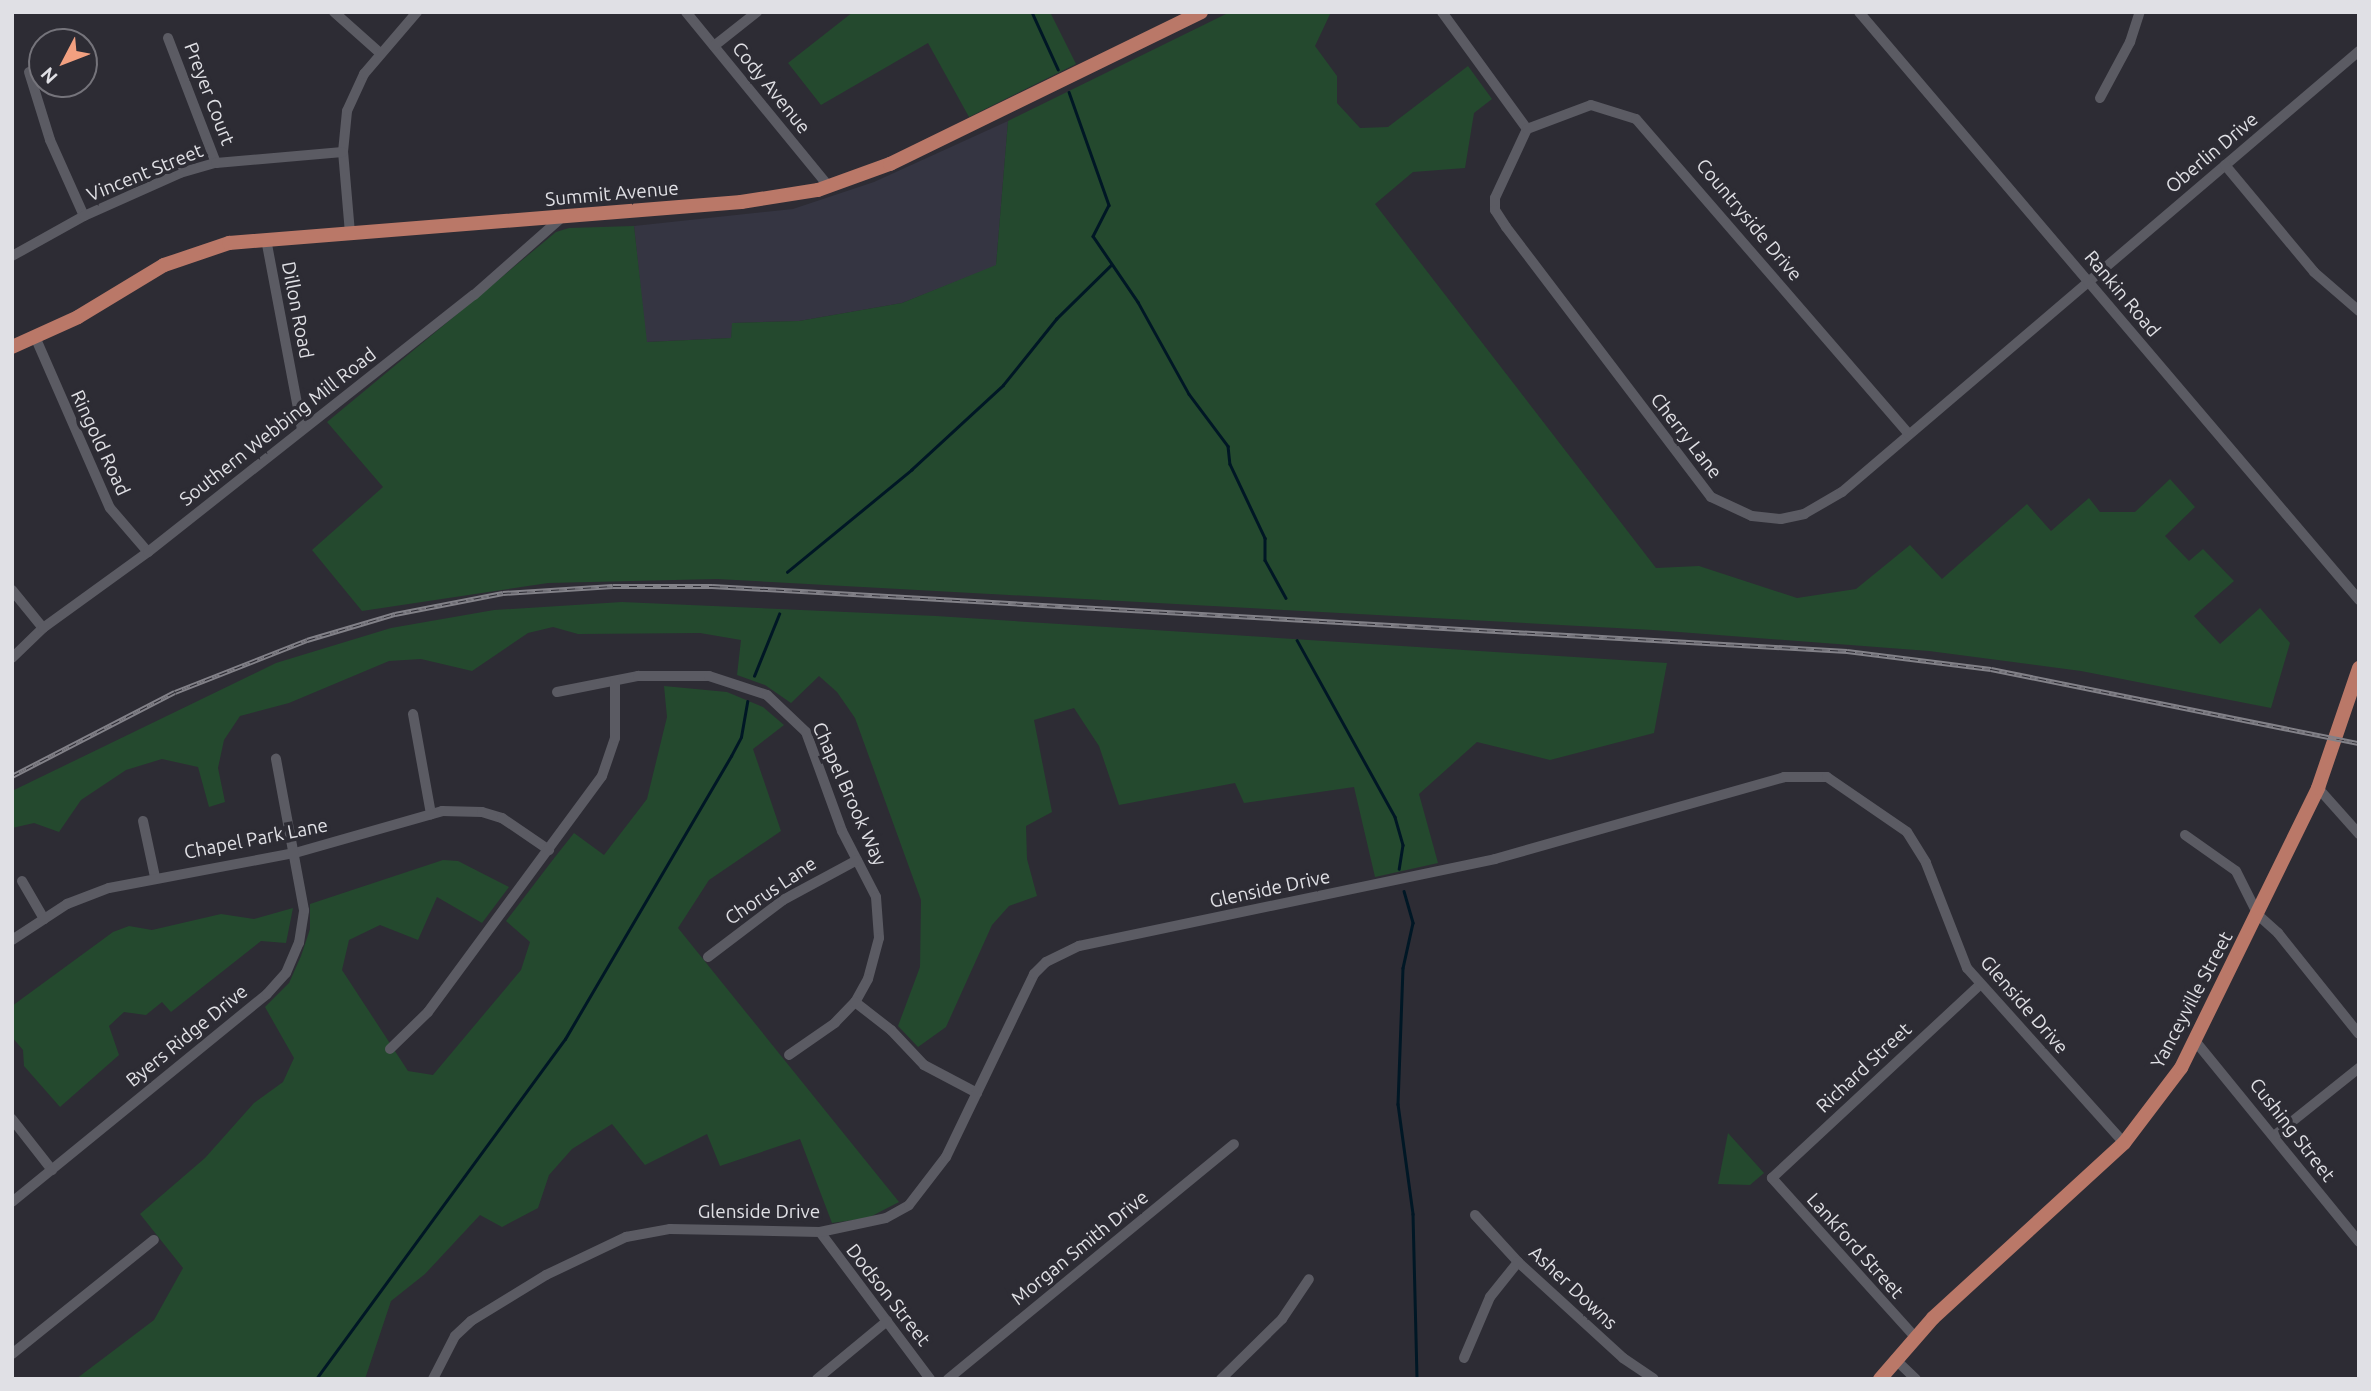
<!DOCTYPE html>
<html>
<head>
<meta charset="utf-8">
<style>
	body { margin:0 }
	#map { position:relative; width:2371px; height:1391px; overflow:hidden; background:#2d2c34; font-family:Ubuntu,sans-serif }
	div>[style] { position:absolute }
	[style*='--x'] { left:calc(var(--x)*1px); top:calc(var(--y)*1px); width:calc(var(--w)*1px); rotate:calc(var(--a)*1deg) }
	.built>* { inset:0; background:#353542 }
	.green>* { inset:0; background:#24492e }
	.stream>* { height:2.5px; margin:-1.25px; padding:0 1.25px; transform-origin:1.25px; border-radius:1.25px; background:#001725 }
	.minor>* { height:10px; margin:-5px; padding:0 5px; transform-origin:5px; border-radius:5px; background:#5b5b63 }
	.major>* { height:14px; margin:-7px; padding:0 7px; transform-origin:7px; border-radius:7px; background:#ba7868 }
	.rail>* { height:5px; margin-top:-2.5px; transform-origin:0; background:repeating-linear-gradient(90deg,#2d2c34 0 8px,#828188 0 16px); box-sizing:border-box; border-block:2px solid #828188 }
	span { translate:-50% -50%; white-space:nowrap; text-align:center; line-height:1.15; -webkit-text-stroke:7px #2d2c34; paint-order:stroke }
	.street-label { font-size:19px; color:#e0e0e5 }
	.frame { position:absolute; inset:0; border:14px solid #e0e0e5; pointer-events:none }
	.north { position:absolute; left:28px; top:28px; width:70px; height:70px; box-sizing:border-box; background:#2d2c34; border:2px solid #75747b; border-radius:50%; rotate:228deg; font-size:19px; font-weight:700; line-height:28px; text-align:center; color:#e0e0e5 }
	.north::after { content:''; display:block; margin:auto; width:24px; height:32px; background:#f2a080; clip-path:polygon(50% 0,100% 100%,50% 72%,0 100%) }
</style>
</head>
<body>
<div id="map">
	<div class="built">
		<div style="clip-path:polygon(1008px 121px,996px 266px,902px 303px,799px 321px,733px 323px,731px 338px,646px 342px,634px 226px,793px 209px,874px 182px)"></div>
	</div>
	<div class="green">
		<div style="clip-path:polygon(853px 12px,1050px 12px,1076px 64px,969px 117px,928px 43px,821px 105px,788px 63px)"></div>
		<div style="clip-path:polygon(1230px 12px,1331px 12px,1315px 46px,1337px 76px,1337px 103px,1360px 128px,1388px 127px,1468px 66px,1492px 99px,1474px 113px,1465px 168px,1413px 172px,1375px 204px,1656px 568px,1699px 566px,1797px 598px,1856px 589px,1910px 545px,1942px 579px,2027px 504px,2051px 531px,2089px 498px,2100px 512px,2135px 512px,2170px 479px,2195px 507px,2165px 536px,2189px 561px,2203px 549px,2234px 581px,2194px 616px,2220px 644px,2260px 608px,2290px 643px,2271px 708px,2081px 671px,1929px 651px,1653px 630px,717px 579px,548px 583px,362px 611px,312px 550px,383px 487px,327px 422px,556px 232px,569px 228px,634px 226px,647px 342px,731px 338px,732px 323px,799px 321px,902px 303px,996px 265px,1008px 121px)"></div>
		<div style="clip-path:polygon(622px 602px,936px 616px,1667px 663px,1654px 733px,1550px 760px,1477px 742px,1419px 794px,1438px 863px,1375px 877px,1354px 787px,1244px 803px,1235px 783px,1119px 805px,1099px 746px,1074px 708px,1034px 720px,1052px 812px,1026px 826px,1027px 859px,1037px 896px,1009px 906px,992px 925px,946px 1027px,918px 1047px,898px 1026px,920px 967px,921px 900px,855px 718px,837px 692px,819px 676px,791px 703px,765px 685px,737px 675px,741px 640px,700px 633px,578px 634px,553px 627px,528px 633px,472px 671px,421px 659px,389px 661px,289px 703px,240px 716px,224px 740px,218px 768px,225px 802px,209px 807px,198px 767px,162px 759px,126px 770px,81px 800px,59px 832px,34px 823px,12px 828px,12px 791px,276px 663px,391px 628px,494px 610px)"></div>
		<div style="clip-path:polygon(664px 686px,727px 692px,763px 707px,784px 725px,753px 749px,781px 831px,709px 880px,678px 928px,899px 1202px,868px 1218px,832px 1223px,800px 1139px,720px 1166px,707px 1134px,645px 1165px,612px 1124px,572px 1149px,549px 1175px,538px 1208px,502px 1227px,480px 1215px,425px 1274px,391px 1301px,365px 1379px,76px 1379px,154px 1320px,183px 1268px,140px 1214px,205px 1158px,254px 1103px,283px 1082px,294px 1058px,265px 1007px,289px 983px,301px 956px,310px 929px,310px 904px,443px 860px,458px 861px,509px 887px,482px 923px,437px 897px,418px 940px,380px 925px,349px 940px,342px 970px,408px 1071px,433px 1075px,521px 970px,530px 942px,506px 921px,555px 857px,574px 833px,604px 855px,647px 799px,667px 717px)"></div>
		<div style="clip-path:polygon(293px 908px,286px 943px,261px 941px,171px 1012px,162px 1002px,146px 1015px,124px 1012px,109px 1026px,119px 1055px,60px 1107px,24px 1066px,23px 1050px,12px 1037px,12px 1006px,113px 932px,129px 926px,152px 930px,221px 914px,254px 919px)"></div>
		<div style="clip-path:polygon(1728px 1133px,1764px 1173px,1750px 1185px,1718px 1184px)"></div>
	</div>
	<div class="stream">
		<div style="--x:1032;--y:12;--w:63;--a:65.5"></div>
		<div style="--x:1069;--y:92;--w:120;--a:70.5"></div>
		<div style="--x:1109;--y:205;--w:35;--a:117"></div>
		<div style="--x:1093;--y:236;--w:80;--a:55.7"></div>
		<div style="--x:1138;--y:302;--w:105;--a:61"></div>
		<div style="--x:1189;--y:394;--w:65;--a:53.1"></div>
		<div style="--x:1228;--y:446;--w:18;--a:84"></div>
		<div style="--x:1230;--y:464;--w:82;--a:64.7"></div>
		<div style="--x:1265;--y:538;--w:22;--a:90"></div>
		<div style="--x:1265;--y:560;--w:43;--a:61.1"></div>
		<div style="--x:787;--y:572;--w:161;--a:-39.4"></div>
		<div style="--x:911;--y:470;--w:125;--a:-42.7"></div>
		<div style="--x:1003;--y:385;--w:85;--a:-51.2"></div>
		<div style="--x:1056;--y:319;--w:77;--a:-44.5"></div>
		<div style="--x:1297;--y:640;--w:202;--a:61"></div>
		<div style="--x:1395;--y:817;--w:29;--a:74"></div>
		<div style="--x:1403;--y:845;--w:24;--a:99"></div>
		<div style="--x:754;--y:676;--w:67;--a:-68"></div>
		<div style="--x:1404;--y:891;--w:33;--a:74"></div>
		<div style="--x:1413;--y:923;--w:46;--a:102.5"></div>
		<div style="--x:1403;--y:968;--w:136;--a:92.1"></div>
		<div style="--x:1398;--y:1104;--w:111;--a:82.2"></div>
		<div style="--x:1413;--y:1214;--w:165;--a:88.6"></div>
		<div style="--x:316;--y:1379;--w:421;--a:-53.8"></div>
		<div style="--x:565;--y:1039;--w:328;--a:-59.6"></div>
		<div style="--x:731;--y:756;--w:21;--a:-62"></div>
		<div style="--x:741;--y:737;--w:36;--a:-80"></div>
	</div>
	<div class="minor">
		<div style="--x:334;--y:12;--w:62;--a:41.7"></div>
		<div style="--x:686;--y:12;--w:226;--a:50.7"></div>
		<div style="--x:1442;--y:12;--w:145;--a:54"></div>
		<div style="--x:1527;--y:129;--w:76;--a:114.9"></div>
		<div style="--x:1495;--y:198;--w:12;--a:90"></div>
		<div style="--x:1495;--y:210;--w:20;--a:57"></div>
		<div style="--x:1506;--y:227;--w:339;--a:52.8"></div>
		<div style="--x:1711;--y:497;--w:45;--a:24.9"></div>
		<div style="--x:1752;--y:516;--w:29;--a:6"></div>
		<div style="--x:1781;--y:519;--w:24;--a:-12"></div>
		<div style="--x:1804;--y:514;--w:44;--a:-30.1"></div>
		<div style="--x:1842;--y:492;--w:680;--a:-40.46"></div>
		<div style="--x:1859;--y:12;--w:772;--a:49.62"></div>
		<div style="--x:168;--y:38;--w:134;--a:69"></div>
		<div style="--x:714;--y:46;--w:55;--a:-38.3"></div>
		<div style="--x:29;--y:72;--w:71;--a:72.8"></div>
		<div style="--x:50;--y:140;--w:83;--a:65.9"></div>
		<div style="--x:2100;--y:98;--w:64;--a:-61.8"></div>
		<div style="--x:2130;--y:42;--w:32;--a:-72"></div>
		<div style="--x:1527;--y:129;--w:68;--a:-20.6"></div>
		<div style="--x:1591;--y:105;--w:47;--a:17.3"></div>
		<div style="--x:1636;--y:119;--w:417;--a:49.1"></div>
		<div style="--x:2225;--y:165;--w:139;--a:50.2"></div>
		<div style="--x:2314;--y:272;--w:60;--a:40.9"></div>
		<div style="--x:350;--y:233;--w:81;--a:-94.9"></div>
		<div style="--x:343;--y:152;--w:41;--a:-84.4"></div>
		<div style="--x:347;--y:111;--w:41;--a:-65.3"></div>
		<div style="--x:364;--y:74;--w:82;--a:-49.5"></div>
		<div style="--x:266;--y:239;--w:193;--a:79.3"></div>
		<div style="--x:12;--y:256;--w:82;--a:-29.1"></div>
		<div style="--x:84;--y:216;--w:105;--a:-24.1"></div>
		<div style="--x:180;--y:173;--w:37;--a:-16"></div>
		<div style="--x:216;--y:163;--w:127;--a:-5"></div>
		<div style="--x:36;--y:339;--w:184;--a:66.4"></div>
		<div style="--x:110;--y:508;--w:58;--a:49.2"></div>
		<div style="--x:12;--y:590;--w:49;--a:50.8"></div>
		<div style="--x:12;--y:658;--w:43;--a:-44.1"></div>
		<div style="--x:43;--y:628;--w:130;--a:-35.9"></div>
		<div style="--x:148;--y:552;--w:415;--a:-38.3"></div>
		<div style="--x:474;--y:295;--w:116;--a:-41.5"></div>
		<div style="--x:557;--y:692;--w:83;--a:-11.2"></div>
		<div style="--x:638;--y:676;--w:71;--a:0"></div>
		<div style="--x:709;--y:676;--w:61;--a:18.1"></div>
		<div style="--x:767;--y:695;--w:54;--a:43.5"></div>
		<div style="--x:806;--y:732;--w:105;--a:70"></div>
		<div style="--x:842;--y:831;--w:74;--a:62.7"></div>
		<div style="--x:876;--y:897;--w:41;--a:85.8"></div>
		<div style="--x:879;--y:938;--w:42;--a:105"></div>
		<div style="--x:868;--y:979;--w:26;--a:119"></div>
		<div style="--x:855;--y:1002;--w:29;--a:134"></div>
		<div style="--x:835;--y:1023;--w:56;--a:145.2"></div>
		<div style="--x:413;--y:714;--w:102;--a:79.8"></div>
		<div style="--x:2318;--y:788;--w:62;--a:48.3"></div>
		<div style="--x:143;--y:821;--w:57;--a:77.9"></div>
		<div style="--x:2185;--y:835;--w:62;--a:35.2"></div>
		<div style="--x:2236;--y:871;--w:49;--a:63.4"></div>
		<div style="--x:2258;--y:915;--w:27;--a:42"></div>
		<div style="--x:2278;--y:933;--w:129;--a:51.3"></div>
		<div style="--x:22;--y:881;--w:44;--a:59.9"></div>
		<div style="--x:12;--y:940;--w:66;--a:-33.2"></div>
		<div style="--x:67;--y:904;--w:45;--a:-20.9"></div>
		<div style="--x:109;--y:888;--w:189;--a:-10.7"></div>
		<div style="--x:295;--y:853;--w:153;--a:-15.9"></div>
		<div style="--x:442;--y:811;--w:40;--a:1.4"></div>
		<div style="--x:482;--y:812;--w:21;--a:17"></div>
		<div style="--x:502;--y:818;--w:57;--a:34.2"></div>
		<div style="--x:708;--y:957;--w:94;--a:-37.2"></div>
		<div style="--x:783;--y:900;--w:84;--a:-28.4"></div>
		<div style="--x:855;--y:1002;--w:46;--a:37.9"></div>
		<div style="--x:891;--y:1030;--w:48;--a:46.7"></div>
		<div style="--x:924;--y:1065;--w:60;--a:27.8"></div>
		<div style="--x:2196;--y:1042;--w:258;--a:50.8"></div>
		<div style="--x:390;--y:1049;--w:53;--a:-44.2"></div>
		<div style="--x:428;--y:1012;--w:293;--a:-53.6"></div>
		<div style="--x:602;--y:776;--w:40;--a:-71.1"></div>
		<div style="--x:615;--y:738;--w:56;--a:-90"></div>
		<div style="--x:12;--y:1119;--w:65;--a:51.9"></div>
		<div style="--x:2274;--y:1136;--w:109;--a:-38.7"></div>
		<div style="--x:12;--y:1202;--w:329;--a:-39.2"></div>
		<div style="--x:267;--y:994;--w:28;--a:-48"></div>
		<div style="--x:286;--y:973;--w:33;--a:-67"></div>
		<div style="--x:299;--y:943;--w:33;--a:-81"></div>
		<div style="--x:304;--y:910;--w:154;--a:-100.5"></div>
		<div style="--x:1475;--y:1215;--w:64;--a:47.5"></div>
		<div style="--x:1518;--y:1262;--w:142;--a:42.4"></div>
		<div style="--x:1623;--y:1358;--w:37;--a:34"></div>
		<div style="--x:820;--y:1232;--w:184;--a:53.2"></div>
		<div style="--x:1915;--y:1337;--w:214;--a:-132"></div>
		<div style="--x:1772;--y:1178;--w:284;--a:-42.9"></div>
		<div style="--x:12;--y:1354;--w:182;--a:-38.8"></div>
		<div style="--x:1464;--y:1358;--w:66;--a:-66.9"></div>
		<div style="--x:1490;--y:1297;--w:45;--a:-51.3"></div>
		<div style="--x:1895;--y:1359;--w:29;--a:44"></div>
		<div style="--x:433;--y:1379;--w:48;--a:-62.9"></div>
		<div style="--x:455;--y:1336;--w:22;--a:-43"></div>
		<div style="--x:471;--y:1321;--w:88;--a:-31.5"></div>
		<div style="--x:546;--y:1275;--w:89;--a:-25.4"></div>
		<div style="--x:626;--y:1237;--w:45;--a:-10.3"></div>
		<div style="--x:670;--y:1229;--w:150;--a:1.1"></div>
		<div style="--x:820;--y:1232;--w:67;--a:-12"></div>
		<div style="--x:886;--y:1218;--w:26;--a:-29"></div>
		<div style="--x:909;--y:1205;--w:61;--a:-52.4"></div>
		<div style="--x:946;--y:1157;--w:203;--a:-64.3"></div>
		<div style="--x:1034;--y:974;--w:17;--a:-45"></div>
		<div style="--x:1046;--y:962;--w:37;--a:-26"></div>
		<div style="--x:1079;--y:946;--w:425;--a:-11.8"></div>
		<div style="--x:1495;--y:859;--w:300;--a:-15.8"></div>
		<div style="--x:1784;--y:777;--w:43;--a:0"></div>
		<div style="--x:1827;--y:777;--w:97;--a:34.5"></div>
		<div style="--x:1907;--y:832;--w:36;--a:58"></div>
		<div style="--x:1926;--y:863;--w:113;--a:68.7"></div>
		<div style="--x:1967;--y:968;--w:235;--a:48.1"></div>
		<div style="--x:817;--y:1379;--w:91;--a:-39.6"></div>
		<div style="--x:948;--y:1379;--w:370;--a:-39.4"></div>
		<div style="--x:1221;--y:1379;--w:86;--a:-44.5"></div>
		<div style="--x:1282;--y:1319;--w:48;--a:-56"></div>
	</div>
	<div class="major">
		<div style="--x:12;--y:347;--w:72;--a:-24.4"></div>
		<div style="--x:78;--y:317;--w:100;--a:-31.2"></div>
		<div style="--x:164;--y:265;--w:69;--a:-18.7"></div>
		<div style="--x:229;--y:243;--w:514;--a:-4.58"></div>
		<div style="--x:741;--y:202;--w:78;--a:-8.9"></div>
		<div style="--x:818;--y:190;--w:77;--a:-19.9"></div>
		<div style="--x:890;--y:164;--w:346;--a:-26"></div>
		<div style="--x:1880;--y:1379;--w:81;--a:-49"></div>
		<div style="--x:1933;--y:1318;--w:259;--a:-42.5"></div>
		<div style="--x:2124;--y:1143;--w:94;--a:-52.8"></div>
		<div style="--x:2181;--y:1068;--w:312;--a:-63.9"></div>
		<div style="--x:2318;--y:788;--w:127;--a:-71.1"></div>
	</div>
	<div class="rail">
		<div style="--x:12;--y:776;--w:183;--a:-27.3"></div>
		<div style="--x:175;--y:692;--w:142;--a:-21.5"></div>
		<div style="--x:307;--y:640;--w:92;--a:-16.5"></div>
		<div style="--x:395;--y:614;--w:110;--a:-11"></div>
		<div style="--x:503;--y:593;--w:110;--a:-3.6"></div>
		<div style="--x:613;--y:586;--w:99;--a:0"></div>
		<div style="--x:712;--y:586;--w:1137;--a:3.28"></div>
		<div style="--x:1847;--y:651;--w:145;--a:7.1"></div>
		<div style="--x:1991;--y:669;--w:375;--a:11.4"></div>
	</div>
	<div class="street-label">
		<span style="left:771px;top:88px;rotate:51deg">Cody Avenue</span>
		<span style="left:209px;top:94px;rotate:69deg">Preyer Court</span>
		<span style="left:2212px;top:153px;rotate:-40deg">Oberlin Drive</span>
		<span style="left:145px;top:173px;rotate:-22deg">Vincent Street</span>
		<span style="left:612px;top:194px;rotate:-5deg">Summit Avenue</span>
		<span style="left:1749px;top:220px;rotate:50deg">Countryside Drive</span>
		<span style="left:2122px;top:294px;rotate:50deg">Rankin Road</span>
		<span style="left:297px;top:310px;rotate:79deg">Dillon Road</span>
		<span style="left:278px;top:427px;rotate:-38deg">Southern Webbing Mill Road</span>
		<span style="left:1686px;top:436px;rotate:52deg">Cherry Lane</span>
		<span style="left:100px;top:443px;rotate:65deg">Ringold Road</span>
		<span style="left:849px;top:794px;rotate:66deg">Chapel Brook Way</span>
		<span style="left:256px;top:839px;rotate:-11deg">Chapel Park Lane</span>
		<span style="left:1270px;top:889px;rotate:-12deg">Glenside Drive</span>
		<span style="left:771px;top:891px;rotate:-34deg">Chorus Lane</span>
		<span style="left:2192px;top:1000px;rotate:-62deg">Yanceyville Street</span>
		<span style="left:2024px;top:1005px;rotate:49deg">Glenside Drive</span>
		<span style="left:187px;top:1036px;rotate:-39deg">Byers Ridge Drive</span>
		<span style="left:1864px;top:1068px;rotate:-43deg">Richard Street</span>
		<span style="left:2292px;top:1130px;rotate:52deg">Cushing Street</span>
		<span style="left:759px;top:1212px">Glenside Drive</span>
		<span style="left:1855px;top:1246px;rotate:48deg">Lankford Street</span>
		<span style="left:1080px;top:1248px;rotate:-39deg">Morgan Smith Drive</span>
		<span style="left:1573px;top:1288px;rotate:43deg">Asher Downs</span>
		<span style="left:888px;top:1295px;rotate:52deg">Dodson Street</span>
	</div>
	<div class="frame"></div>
	<div class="north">N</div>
</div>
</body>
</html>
